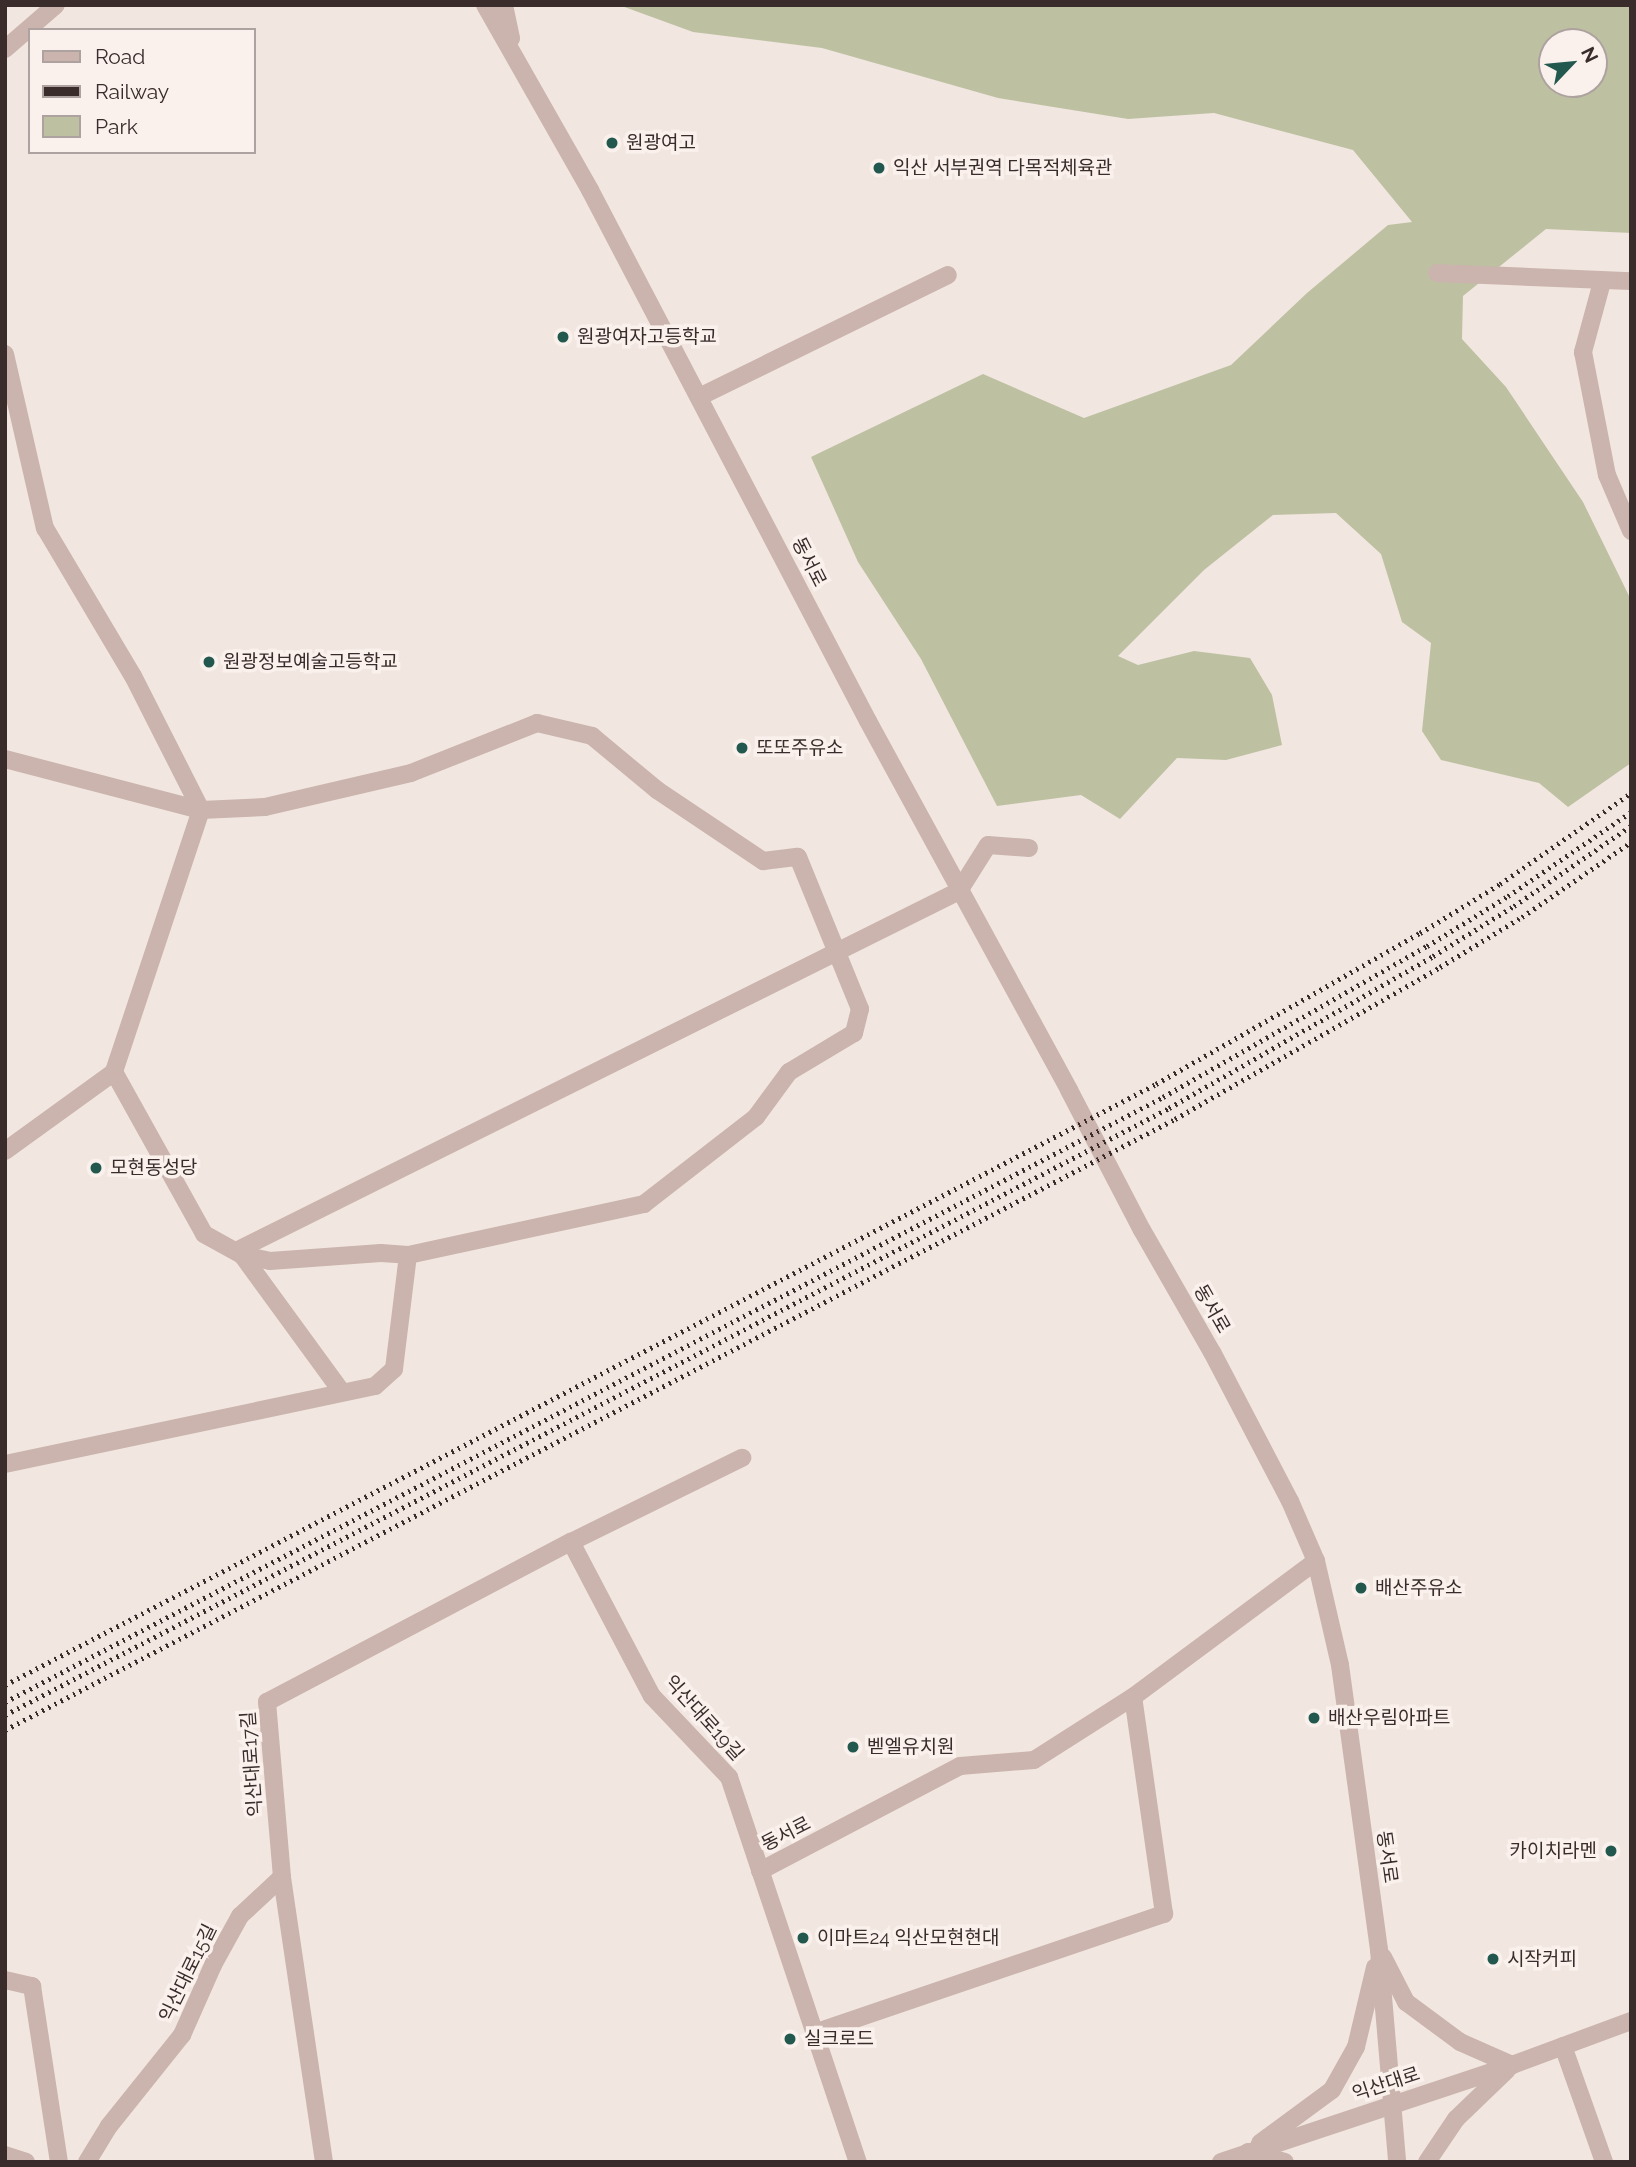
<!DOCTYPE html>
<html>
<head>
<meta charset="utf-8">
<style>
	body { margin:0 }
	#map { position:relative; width:1636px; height:2167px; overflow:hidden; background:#f2e6e1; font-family:Raleway,"Noto Sans KR",sans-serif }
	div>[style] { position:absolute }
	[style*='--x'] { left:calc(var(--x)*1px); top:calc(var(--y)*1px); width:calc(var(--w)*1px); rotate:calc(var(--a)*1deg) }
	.green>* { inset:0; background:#bdc1a1 }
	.minor>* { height:18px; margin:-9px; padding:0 9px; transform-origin:9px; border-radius:9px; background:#cab4ad }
	.rail>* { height:5px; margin-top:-2.5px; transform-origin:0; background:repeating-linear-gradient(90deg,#392c2b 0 2px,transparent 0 7px) }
	.dots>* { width:19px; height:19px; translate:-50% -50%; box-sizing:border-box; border:4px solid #faf1ed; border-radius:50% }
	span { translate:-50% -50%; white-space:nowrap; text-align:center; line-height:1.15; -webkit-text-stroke:7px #faf1ed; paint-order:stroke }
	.poi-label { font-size:19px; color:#392c2b }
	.left { translate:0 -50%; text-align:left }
	.right { translate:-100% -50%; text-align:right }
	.street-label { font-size:19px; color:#392c2b }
	.frame { position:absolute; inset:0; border:7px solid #392c2b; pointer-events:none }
	.legend { position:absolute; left:28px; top:28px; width:228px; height:126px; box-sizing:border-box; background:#faf1ed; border:2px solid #ada29f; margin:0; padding:9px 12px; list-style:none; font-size:21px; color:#392c2b }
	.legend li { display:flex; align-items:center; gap:14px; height:35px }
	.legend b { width:35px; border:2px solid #ada29f }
	.north { position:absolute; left:1538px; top:28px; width:70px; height:70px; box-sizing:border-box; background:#faf1ed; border:2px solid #ada29f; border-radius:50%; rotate:64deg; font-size:19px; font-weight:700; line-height:28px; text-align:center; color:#392c2b }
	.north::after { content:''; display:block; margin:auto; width:24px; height:32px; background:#23584f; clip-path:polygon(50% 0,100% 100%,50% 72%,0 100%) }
</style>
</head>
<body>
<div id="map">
	<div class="green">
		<div style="clip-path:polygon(evenodd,619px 5px,1631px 5px,1631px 233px,1546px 229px,1463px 296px,1462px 339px,1506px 387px,1583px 502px,1631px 600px,1631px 763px,1568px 807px,1539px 783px,1441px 760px,1422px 731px,1431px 643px,1402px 622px,1381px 554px,1336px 513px,1273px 515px,1204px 570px,1118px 656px,1138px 665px,1194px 651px,1250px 658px,1272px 695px,1282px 745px,1226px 760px,1177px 758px,1120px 819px,1081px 795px,997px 806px,921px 659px,858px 562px,811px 457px,983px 374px,1084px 418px,1231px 365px,1307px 293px,1388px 225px,1412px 222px,1353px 150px,1214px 113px,1128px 119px,998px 98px,822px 48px,693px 32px,619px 5px,1552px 42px,1594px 42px,1594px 84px,1552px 84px,1552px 42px)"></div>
	</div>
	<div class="minor">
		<div style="--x:485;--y:5;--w:213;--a:60.4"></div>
		<div style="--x:590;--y:190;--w:599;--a:62.37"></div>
		<div style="--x:868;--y:721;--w:420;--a:61.4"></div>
		<div style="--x:1069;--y:1090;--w:158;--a:62.5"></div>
		<div style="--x:1142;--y:1230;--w:141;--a:60.2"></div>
		<div style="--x:1212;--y:1352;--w:168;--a:62.4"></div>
		<div style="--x:1290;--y:1501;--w:65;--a:66.6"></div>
		<div style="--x:1316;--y:1561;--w:107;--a:77"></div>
		<div style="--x:1340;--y:1665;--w:288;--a:82.2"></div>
		<div style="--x:1379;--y:1950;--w:213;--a:85.1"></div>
		<div style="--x:504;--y:5;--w:34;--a:78"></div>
		<div style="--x:5;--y:49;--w:67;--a:-40.8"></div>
		<div style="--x:1437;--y:273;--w:194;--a:2.4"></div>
		<div style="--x:1602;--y:282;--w:73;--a:105.2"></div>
		<div style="--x:1583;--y:352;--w:125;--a:79"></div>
		<div style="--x:1607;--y:475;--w:61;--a:66.8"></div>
		<div style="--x:5;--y:354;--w:179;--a:77.1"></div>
		<div style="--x:45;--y:528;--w:172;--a:59.3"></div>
		<div style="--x:133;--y:676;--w:150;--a:63.1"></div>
		<div style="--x:201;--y:810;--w:276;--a:108.4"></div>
		<div style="--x:114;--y:1072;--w:185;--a:60.9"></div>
		<div style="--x:204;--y:1234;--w:43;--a:28.9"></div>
		<div style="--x:242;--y:1255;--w:168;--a:53.9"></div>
		<div style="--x:699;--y:397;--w:277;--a:-26.1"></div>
		<div style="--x:5;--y:759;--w:203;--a:14.6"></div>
		<div style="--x:201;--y:810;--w:64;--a:-2.7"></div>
		<div style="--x:265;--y:807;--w:150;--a:-13.1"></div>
		<div style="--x:411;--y:773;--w:136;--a:-21.6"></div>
		<div style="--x:537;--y:723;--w:57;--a:13.3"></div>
		<div style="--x:592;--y:736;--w:85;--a:39.7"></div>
		<div style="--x:657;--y:790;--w:128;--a:33.8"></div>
		<div style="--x:763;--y:861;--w:35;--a:-7"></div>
		<div style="--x:798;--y:857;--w:164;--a:67.8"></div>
		<div style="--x:860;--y:1009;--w:25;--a:104"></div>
		<div style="--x:854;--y:1033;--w:76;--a:149"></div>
		<div style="--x:789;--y:1072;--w:56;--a:126.3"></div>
		<div style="--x:756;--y:1117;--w:142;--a:142.2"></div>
		<div style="--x:644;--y:1204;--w:241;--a:167.8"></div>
		<div style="--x:408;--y:1255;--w:115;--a:97"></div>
		<div style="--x:394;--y:1369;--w:25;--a:138"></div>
		<div style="--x:375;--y:1386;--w:378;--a:168.1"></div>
		<div style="--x:5;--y:1151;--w:135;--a:-35.9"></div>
		<div style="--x:236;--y:1251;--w:808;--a:-26.47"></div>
		<div style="--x:959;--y:891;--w:54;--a:-57.8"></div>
		<div style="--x:988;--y:845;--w:41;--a:4.2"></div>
		<div style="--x:242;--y:1255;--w:29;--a:12"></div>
		<div style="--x:270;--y:1261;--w:111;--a:-4.1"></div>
		<div style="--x:381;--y:1253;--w:27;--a:4"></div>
		<div style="--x:571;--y:1542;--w:174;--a:62.3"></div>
		<div style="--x:652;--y:1696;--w:112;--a:46.5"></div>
		<div style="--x:729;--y:1777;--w:406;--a:71.5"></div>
		<div style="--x:760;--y:1871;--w:226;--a:-27.7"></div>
		<div style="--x:960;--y:1766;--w:74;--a:-4.6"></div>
		<div style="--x:1034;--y:1760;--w:117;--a:-32.5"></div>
		<div style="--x:1133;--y:1697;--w:228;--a:-36.6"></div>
		<div style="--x:1383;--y:1957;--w:51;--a:62.9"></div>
		<div style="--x:1406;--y:2002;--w:67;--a:36.5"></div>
		<div style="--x:1460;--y:2042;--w:57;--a:23.9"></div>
		<div style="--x:5;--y:1980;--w:28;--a:13"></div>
		<div style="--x:32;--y:1986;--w:178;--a:81.3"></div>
		<div style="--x:814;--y:2033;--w:370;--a:-18.8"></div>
		<div style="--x:1164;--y:1914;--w:219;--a:-98.1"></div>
		<div style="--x:1563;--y:2046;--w:123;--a:70.5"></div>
		<div style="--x:1260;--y:2143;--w:89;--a:-36.4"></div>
		<div style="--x:1332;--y:2090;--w:49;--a:-60.8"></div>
		<div style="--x:1356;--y:2047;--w:82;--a:-76.6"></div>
		<div style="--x:1248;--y:2152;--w:38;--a:15"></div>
		<div style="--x:5;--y:2155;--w:22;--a:18"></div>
		<div style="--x:87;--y:2162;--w:42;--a:-58.6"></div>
		<div style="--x:109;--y:2126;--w:117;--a:-51.3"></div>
		<div style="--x:182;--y:2035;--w:77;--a:-66.1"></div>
		<div style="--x:213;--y:1965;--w:56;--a:-61.1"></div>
		<div style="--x:240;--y:1916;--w:57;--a:-42.9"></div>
		<div style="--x:324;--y:2162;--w:288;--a:-98.4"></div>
		<div style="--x:282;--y:1877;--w:176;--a:-94.9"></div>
		<div style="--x:267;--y:1702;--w:344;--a:-27.8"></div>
		<div style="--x:571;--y:1542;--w:191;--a:-26.2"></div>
		<div style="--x:1221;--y:2162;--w:307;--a:-18.4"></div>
		<div style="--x:1512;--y:2065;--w:127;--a:-20.3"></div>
		<div style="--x:1427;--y:2162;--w:52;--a:-56"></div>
		<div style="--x:1456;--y:2119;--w:71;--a:-43.9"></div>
	</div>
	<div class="rail">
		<div style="--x:5;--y:1685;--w:1298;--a:-27.57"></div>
		<div style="--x:1156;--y:1084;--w:304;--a:-29.8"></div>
		<div style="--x:1420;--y:933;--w:94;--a:-31.5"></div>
		<div style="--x:1500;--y:884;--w:160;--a:-34.8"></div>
		<div style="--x:5;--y:1702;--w:1307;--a:-27.58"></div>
		<div style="--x:1163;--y:1097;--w:304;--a:-29.8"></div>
		<div style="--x:1427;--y:946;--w:95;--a:-31.7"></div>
		<div style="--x:1508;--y:896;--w:149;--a:-34.3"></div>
		<div style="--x:5;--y:1715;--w:1313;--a:-27.54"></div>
		<div style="--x:1169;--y:1108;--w:305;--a:-29.9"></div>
		<div style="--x:1433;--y:956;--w:95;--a:-31.7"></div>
		<div style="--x:1514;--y:906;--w:142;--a:-34.4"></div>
		<div style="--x:5;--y:1730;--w:1320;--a:-27.57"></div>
		<div style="--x:1175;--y:1119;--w:305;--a:-29.8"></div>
		<div style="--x:1440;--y:967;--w:96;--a:-31.4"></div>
		<div style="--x:1522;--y:917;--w:132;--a:-34.5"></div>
	</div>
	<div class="dots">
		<div style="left:612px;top:143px;background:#23584f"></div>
		<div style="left:879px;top:168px;background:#23584f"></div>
		<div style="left:563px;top:337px;background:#23584f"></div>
		<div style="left:209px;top:662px;background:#23584f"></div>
		<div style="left:742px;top:748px;background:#23584f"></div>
		<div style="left:96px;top:1168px;background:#23584f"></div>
		<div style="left:1361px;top:1588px;background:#23584f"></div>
		<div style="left:1314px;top:1718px;background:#23584f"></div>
		<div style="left:853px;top:1747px;background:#23584f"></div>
		<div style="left:1611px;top:1851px;background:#23584f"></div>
		<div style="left:803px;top:1938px;background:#23584f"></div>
		<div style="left:1493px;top:1959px;background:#23584f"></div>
		<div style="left:790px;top:2039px;background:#23584f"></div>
	</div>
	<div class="poi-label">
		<span class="left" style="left:626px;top:143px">원광여고</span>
		<span class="left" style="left:893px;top:168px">익산 서부권역 다목적체육관</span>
		<span class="left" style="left:577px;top:337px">원광여자고등학교</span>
		<span class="left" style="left:223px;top:662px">원광정보예술고등학교</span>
		<span class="left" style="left:756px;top:748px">또또주유소</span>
		<span class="left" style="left:110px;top:1168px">모현동성당</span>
		<span class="left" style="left:1375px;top:1588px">배산주유소</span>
		<span class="left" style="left:1328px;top:1718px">배산우림아파트</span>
		<span class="left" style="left:867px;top:1747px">벧엘유치원</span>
		<span class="right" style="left:1597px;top:1851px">카이치라멘</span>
		<span class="left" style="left:817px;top:1938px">이마트24 익산모현현대</span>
		<span class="left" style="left:1507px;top:1959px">시작커피</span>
		<span class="left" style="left:804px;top:2039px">실크로드</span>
	</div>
	<div class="street-label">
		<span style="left:809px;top:562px;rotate:63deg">동서로</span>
		<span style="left:1212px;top:1309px;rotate:60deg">동서로</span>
		<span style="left:704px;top:1718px;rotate:48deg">익산대로19길</span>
		<span style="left:252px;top:1764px;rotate:-94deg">익산대로17길</span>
		<span style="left:786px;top:1834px;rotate:-27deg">동서로</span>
		<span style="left:1387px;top:1857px;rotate:82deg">동서로</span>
		<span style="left:188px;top:1973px;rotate:-64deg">익산대로15길</span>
		<span style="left:1386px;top:2084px;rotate:-18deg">익산대로</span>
	</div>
	<div class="frame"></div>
	<ul class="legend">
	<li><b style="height:9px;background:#cab4ad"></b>Road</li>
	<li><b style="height:9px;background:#392c2b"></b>Railway</li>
	<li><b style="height:19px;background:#bdc1a1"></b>Park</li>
	</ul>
	<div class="north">N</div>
</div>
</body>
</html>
